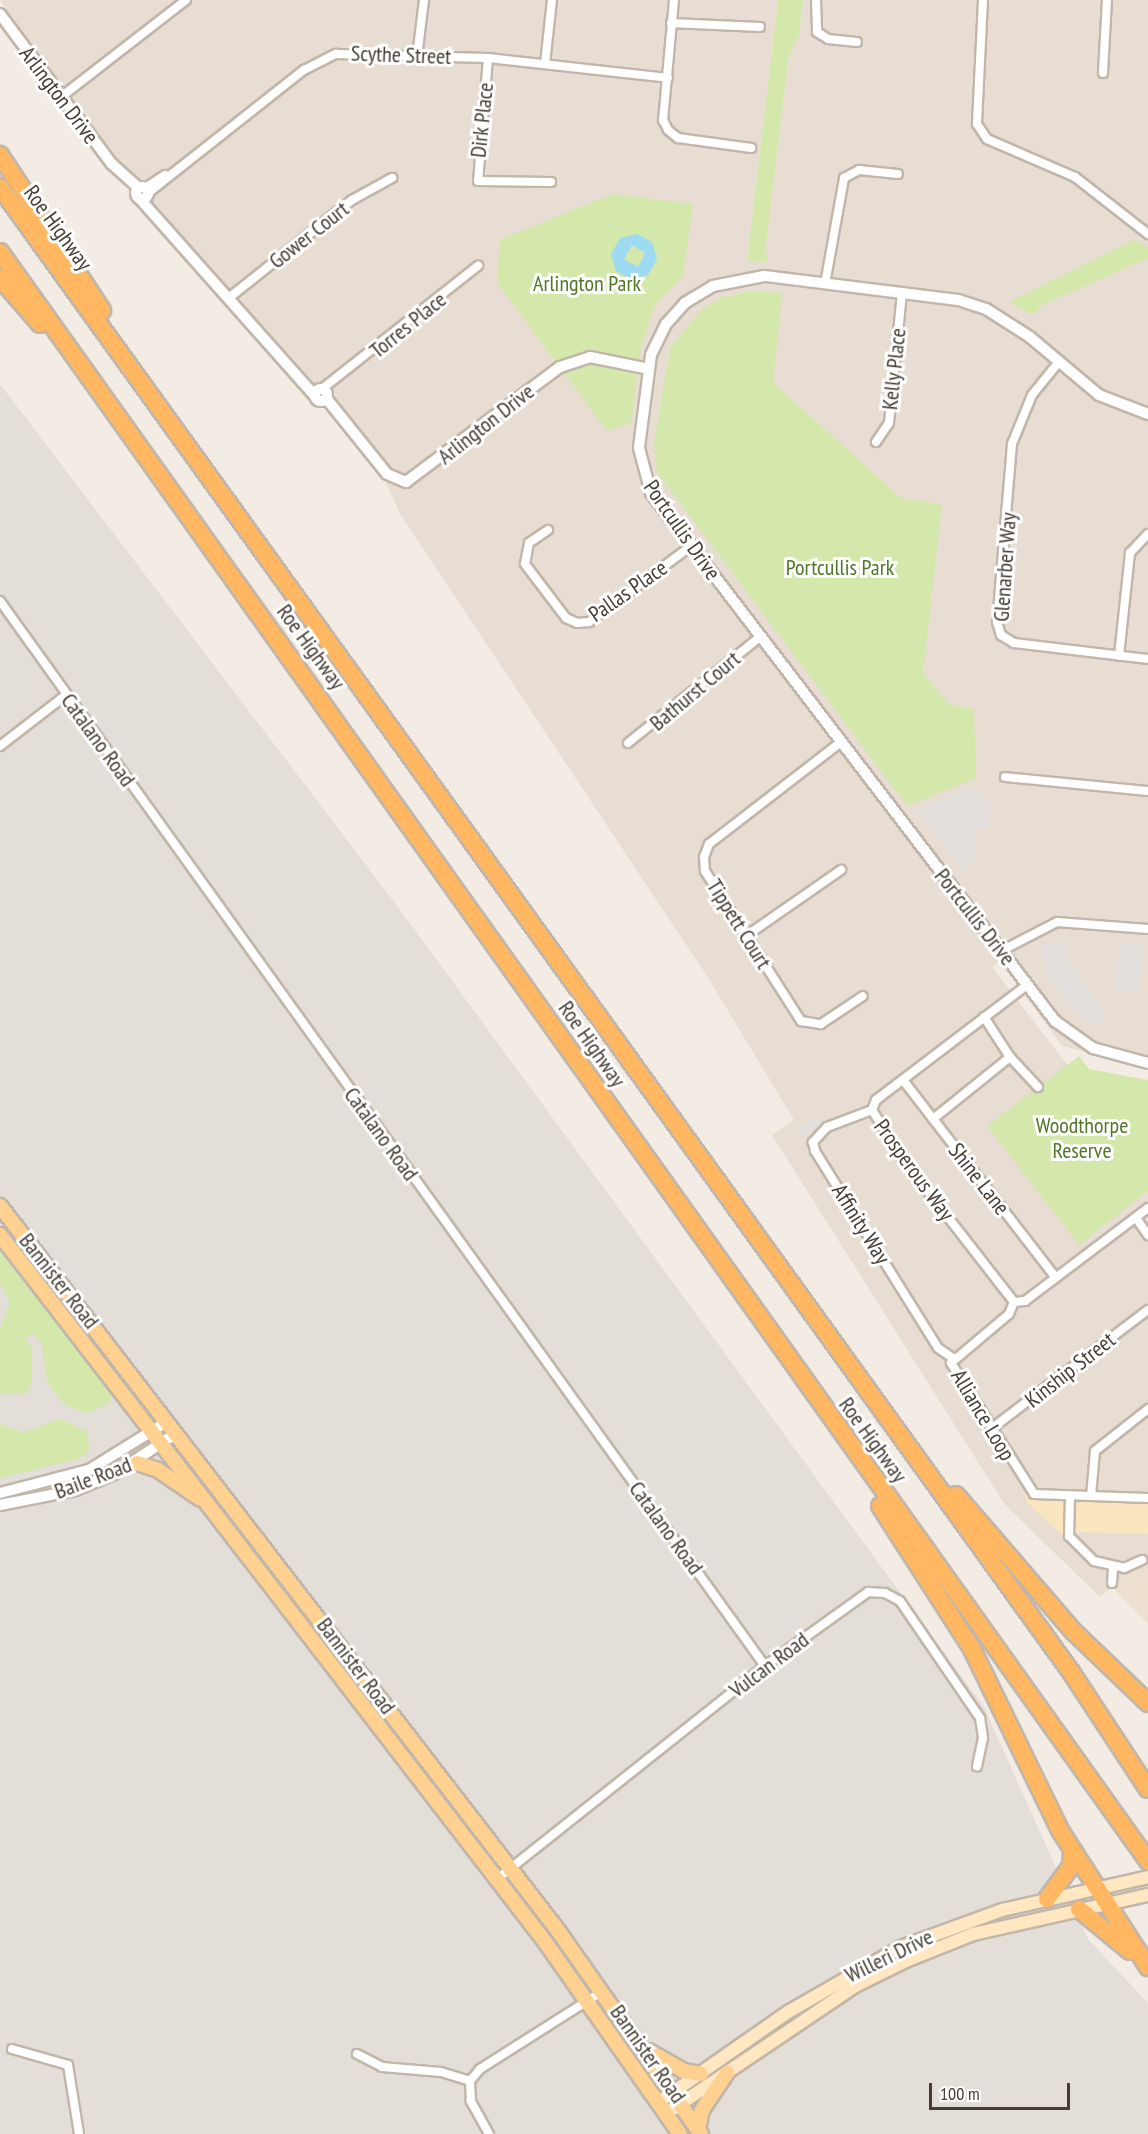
<!DOCTYPE html>
<html>
<head>
<meta charset="utf-8">
<style>
	body { margin:0 }
	#map { position:relative; width:1148px; height:2134px; overflow:hidden; background:#f2ece4; font-family:"PT Sans Narrow",sans-serif }
	div>[style] { position:absolute }
	[style*='--x'] { left:calc(var(--x)*1px); top:calc(var(--y)*1px); width:calc(var(--w)*1px); rotate:calc(var(--a)*1deg) }
	.residential>* { inset:0; background:#e7ddd2 }
	.industrial>* { inset:0; background:#e4ded9 }
	.education>* { inset:0; background:#ecdfcd }
	.green>* { inset:0; background:#d5e8ab }
	.sand>* { inset:0; background:#f9e5be }
	.parking>* { inset:0; background:#e3dfdc }
	.water>* { inset:0; background:#9edaf2 }
	.roads { filter:drop-shadow(2px 0 #c1b6a9) drop-shadow(-2px 0 #c1b6a9) drop-shadow(0 2px #c1b6a9) drop-shadow(0 -2px #c1b6a9) }
	.minor>* { height:8px; margin:-4px; padding:0 4px; transform-origin:4px; border-radius:4px; background:#fff }
	.tertiary>* { height:10px; margin:-5px; padding:0 5px; transform-origin:5px; border-radius:5px; background:#fff }
	.tertiary>.ring { margin:-5px; padding:0; box-sizing:content-box; background:none; border:10px solid #fff; border-radius:50% }
	.secondary>* { height:12px; margin:-6px; padding:0 6px; transform-origin:6px; border-radius:6px; background:#ffe8c1 }
	.primary>* { height:14px; margin:-7px; padding:0 7px; transform-origin:7px; border-radius:7px; background:#ffd190 }
	.motorway>* { height:16px; margin:-8px; padding:0 8px; transform-origin:8px; border-radius:8px; background:#ffb762 }
	span { translate:-50% -50%; white-space:nowrap; text-align:center; line-height:1.15; -webkit-text-stroke:6px #fff; paint-order:stroke }
	.street-label { font-size:22px; color:#453c34 }
	.park-label { font-size:22px; color:#4f7726 }
	.scale { position:absolute; left:929px; top:2083px; width:141px; height:27px; box-sizing:border-box; border:3px solid #453c34; border-top:0; padding-left:8px; font-size:18px; line-height:21px; white-space:nowrap; color:#453c34; -webkit-text-stroke:4px #fff; paint-order:stroke }
</style>
</head>
<body>
<div id="map">
	<div class="residential">
		<div style="clip-path:polygon(0 0,778px 0,747px 261px,768px 261px,765px 253px,789px 54px,799px 35px,803px 0,1148px 0,1148px 1068px,1062px 1046px,1001px 961px,992px 967px,1148px 1170px,1148px 1559px,1100px 1597px,1005px 1505px,772px 1135px,794px 1120px,707px 976px,400px 514px,384px 478px,312px 386px,171px 239px)"></div>
	</div>
	<div class="industrial">
		<div style="clip-path:polygon(0 384px,398px 907px,984px 1707px,1088px 1939px,1148px 2003px,1148px 2134px,0 2134px)"></div>
	</div>
	<div class="education">
		<div style="clip-path:polygon(1148px 1559px,1148px 1624px,1112px 1587px)"></div>
	</div>
	<div class="green">
		<div style="clip-path:polygon(778px 0,803px 0,799px 35px,789px 54px,765px 253px,769px 261px,747px 261px)"></div>
		<div style="clip-path:polygon(613px 194px,693px 204px,683px 276px,654px 307px,641px 347px,631px 423px,607px 431px,497px 283px,500px 240px)"></div>
		<div style="clip-path:polygon(1134px 240px,1148px 247px,1148px 258px,1042px 305px,1032px 315px,1009px 302px)"></div>
		<div style="clip-path:polygon(749px 291px,782px 293px,773px 383px,902px 499px,942px 504px,923px 672px,949px 705px,974px 709px,976px 778px,907px 806px,657px 472px,654px 443px,670px 347px,701px 310px,721px 298px)"></div>
		<div style="clip-path:polygon(1079px 1056px,1089px 1069px,1148px 1080px,1148px 1190px,1079px 1245px,987px 1126px)"></div>
		<div style="clip-path:polygon(0 1251px,113px 1395px,108px 1404px,86px 1413px,65px 1405px,47px 1382px,42px 1344px,34px 1334px,25px 1338px,32px 1348px,32px 1383px,26px 1394px,0 1394px,0 1330px,10px 1301px,0 1284px)"></div>
		<div style="clip-path:polygon(60px 1419px,88px 1432px,89px 1451px,78px 1459px,0 1478px,0 1424px,23px 1432px)"></div>
	</div>
	<div class="sand">
		<div style="clip-path:polygon(1026px 1493px,1064px 1503px,1065px 1538px,1026px 1501px)"></div>
		<div style="clip-path:polygon(1081px 1501px,1148px 1502px,1148px 1534px,1074px 1532px,1074px 1507px)"></div>
	</div>
	<div class="parking">
		<div style="clip-path:polygon(970px 788px,994px 806px,988px 813px,989px 826px,974px 831px,978px 856px,961px 869px,918px 810px)"></div>
		<div style="clip-path:polygon(1063px 941px,1068px 962px,1104px 1010px,1101px 1027px,1079px 1017px,1047px 973px,1040px 946px)"></div>
		<div style="clip-path:polygon(1121px 943px,1143px 945px,1138px 993px,1115px 991px)"></div>
		<div style="clip-path:polygon(818px 1115px,823px 1122px,804px 1137px,798px 1131px)"></div>
	</div>
	<div class="water">
		<div style="clip-path:polygon(evenodd,637px 234px,652px 242px,657px 259px,648px 275px,631px 279px,616px 271px,611px 254px,620px 238px,637px 234px,632px 245px,645px 253px,638px 267px,624px 259px,632px 245px)"></div>
	</div>
	<div class="roads">
		<div class="minor">
			<div style="--x:674;--y:0;--w:121;--a:95.2"></div>
			<div style="--x:663;--y:120;--w:11;--a:63"></div>
			<div style="--x:668;--y:130;--w:13;--a:39"></div>
			<div style="--x:678;--y:138;--w:74;--a:7.8"></div>
			<div style="--x:816;--y:0;--w:32;--a:88"></div>
			<div style="--x:817;--y:32;--w:13;--a:32"></div>
			<div style="--x:828;--y:39;--w:29;--a:6"></div>
			<div style="--x:983;--y:0;--w:124;--a:92.8"></div>
			<div style="--x:977;--y:124;--w:18;--a:56"></div>
			<div style="--x:987;--y:139;--w:96;--a:23.4"></div>
			<div style="--x:1075;--y:177;--w:93;--a:38"></div>
			<div style="--x:671;--y:23;--w:89;--a:2.6"></div>
			<div style="--x:417;--y:57;--w:57;--a:-83"></div>
			<div style="--x:488;--y:58;--w:123;--a:94.6"></div>
			<div style="--x:478;--y:181;--w:73;--a:0.8"></div>
			<div style="--x:545;--y:64;--w:64;--a:-83.8"></div>
			<div style="--x:1103;--y:73;--w:73;--a:-86.9"></div>
			<div style="--x:61;--y:97;--w:158;--a:-37.8"></div>
			<div style="--x:145;--y:188;--w:24;--a:-33"></div>
			<div style="--x:148;--y:193;--w:199;--a:-38.3"></div>
			<div style="--x:304;--y:70;--w:36;--a:-27"></div>
			<div style="--x:336;--y:54;--w:152;--a:1.5"></div>
			<div style="--x:488;--y:58;--w:181;--a:6.3"></div>
			<div style="--x:825;--y:284;--w:108;--a:-79.8"></div>
			<div style="--x:844;--y:178;--w:17;--a:-28"></div>
			<div style="--x:859;--y:170;--w:39;--a:6"></div>
			<div style="--x:230;--y:297;--w:156;--a:-38.5"></div>
			<div style="--x:352;--y:200;--w:46;--a:-28.8"></div>
			<div style="--x:1058;--y:363;--w:41;--a:129.1"></div>
			<div style="--x:1032;--y:395;--w:53;--a:112.2"></div>
			<div style="--x:1012;--y:444;--w:179;--a:94.8"></div>
			<div style="--x:997;--y:622;--w:14;--a:73"></div>
			<div style="--x:1001;--y:635;--w:15;--a:32"></div>
			<div style="--x:1014;--y:643;--w:135;--a:6.8"></div>
			<div style="--x:322;--y:389;--w:199;--a:-38.3"></div>
			<div style="--x:876;--y:442;--w:23;--a:-56"></div>
			<div style="--x:889;--y:423;--w:132;--a:-84.3"></div>
			<div style="--x:548;--y:530;--w:23;--a:146"></div>
			<div style="--x:529;--y:543;--w:21;--a:101"></div>
			<div style="--x:525;--y:564;--w:68;--a:52.8"></div>
			<div style="--x:566;--y:618;--w:12;--a:24"></div>
			<div style="--x:577;--y:623;--w:12;--a:-5"></div>
			<div style="--x:589;--y:622;--w:127;--a:-36.7"></div>
			<div style="--x:0;--y:601;--w:1311;--a:54.31"></div>
			<div style="--x:1119;--y:656;--w:104;--a:-83.9"></div>
			<div style="--x:1130;--y:553;--w:26;--a:-47"></div>
			<div style="--x:841;--y:742;--w:167;--a:142.3"></div>
			<div style="--x:709;--y:844;--w:14;--a:111"></div>
			<div style="--x:704;--y:857;--w:14;--a:86"></div>
			<div style="--x:705;--y:871;--w:178;--a:57.4"></div>
			<div style="--x:801;--y:1021;--w:20;--a:9"></div>
			<div style="--x:821;--y:1024;--w:50;--a:-33.7"></div>
			<div style="--x:628;--y:743;--w:169;--a:-38.8"></div>
			<div style="--x:0;--y:746;--w:83;--a:-37.7"></div>
			<div style="--x:1005;--y:777;--w:144;--a:5.6"></div>
			<div style="--x:746;--y:936;--w:116;--a:-34.8"></div>
			<div style="--x:1001;--y:951;--w:63;--a:-27.4"></div>
			<div style="--x:1057;--y:922;--w:91;--a:4.4"></div>
			<div style="--x:984;--y:1017;--w:48;--a:57"></div>
			<div style="--x:1010;--y:1057;--w:41;--a:47"></div>
			<div style="--x:903;--y:1080;--w:250;--a:52.3"></div>
			<div style="--x:872;--y:1110;--w:48;--a:159.3"></div>
			<div style="--x:827;--y:1127;--w:21;--a:133"></div>
			<div style="--x:813;--y:1142;--w:9;--a:77"></div>
			<div style="--x:815;--y:1151;--w:232;--a:58"></div>
			<div style="--x:938;--y:1348;--w:18;--a:34"></div>
			<div style="--x:933;--y:1119;--w:99;--a:-38.8"></div>
			<div style="--x:1148;--y:1208;--w:154;--a:142.9"></div>
			<div style="--x:1025;--y:1301;--w:11;--a:175"></div>
			<div style="--x:1014;--y:1302;--w:13;--a:113"></div>
			<div style="--x:1009;--y:1314;--w:76;--a:139.8"></div>
			<div style="--x:951;--y:1363;--w:155;--a:57.6"></div>
			<div style="--x:1034;--y:1494;--w:114;--a:2"></div>
			<div style="--x:1136;--y:1218;--w:21;--a:55"></div>
			<div style="--x:1014;--y:1302;--w:182;--a:-127.9"></div>
			<div style="--x:902;--y:1158;--w:57;--a:-122"></div>
			<div style="--x:872;--y:1110;--w:11;--a:-68"></div>
			<div style="--x:876;--y:1100;--w:190;--a:-37.3"></div>
			<div style="--x:991;--y:1429;--w:197;--a:-37.2"></div>
			<div style="--x:1070;--y:1496;--w:40;--a:91.4"></div>
			<div style="--x:1069;--y:1536;--w:35;--a:45"></div>
			<div style="--x:1094;--y:1561;--w:31;--a:13"></div>
			<div style="--x:1124;--y:1568;--w:20;--a:-24"></div>
			<div style="--x:1091;--y:1496;--w:45;--a:-84.9"></div>
			<div style="--x:1095;--y:1451;--w:68;--a:-38.4"></div>
			<div style="--x:1112;--y:1583;--w:15;--a:-86"></div>
			<div style="--x:496;--y:1880;--w:344;--a:-38.5"></div>
			<div style="--x:765;--y:1666;--w:127;--a:-35.7"></div>
			<div style="--x:868;--y:1592;--w:17;--a:3"></div>
			<div style="--x:885;--y:1593;--w:17;--a:28"></div>
			<div style="--x:900;--y:1601;--w:142;--a:55.6"></div>
			<div style="--x:980;--y:1718;--w:20;--a:81"></div>
			<div style="--x:983;--y:1738;--w:29;--a:102"></div>
			<div style="--x:12;--y:2049;--w:58;--a:15.9"></div>
			<div style="--x:68;--y:2065;--w:70;--a:80.9"></div>
			<div style="--x:357;--y:2054;--w:28;--a:27"></div>
			<div style="--x:382;--y:2067;--w:59;--a:4.8"></div>
			<div style="--x:441;--y:2072;--w:30;--a:17"></div>
			<div style="--x:489;--y:2134;--w:38;--a:-119"></div>
			<div style="--x:471;--y:2101;--w:20;--a:-93"></div>
			<div style="--x:470;--y:2081;--w:16;--a:-50"></div>
			<div style="--x:480;--y:2069;--w:146;--a:-32.4"></div>
		</div>
		<div class="tertiary">
			<div style="--x:0;--y:14;--w:187;--a:53.3"></div>
			<div style="--x:112;--y:164;--w:36;--a:42"></div>
			<div class="ring" style="left:136px;top:187px;width:2px;height:2px"></div>
			<div style="--x:140;--y:199;--w:264;--a:48.4"></div>
			<div class="ring" style="left:315px;top:389px;width:2px;height:2px"></div>
			<div style="--x:326;--y:398;--w:97;--a:51.2"></div>
			<div style="--x:387;--y:474;--w:21;--a:23"></div>
			<div style="--x:406;--y:482;--w:192;--a:-36.8"></div>
			<div style="--x:560;--y:367;--w:32;--a:-18"></div>
			<div style="--x:590;--y:357;--w:60;--a:11.5"></div>
			<div style="--x:1148;--y:414;--w:53;--a:-158.8"></div>
			<div style="--x:1099;--y:395;--w:90;--a:-140"></div>
			<div style="--x:1030;--y:337;--w:52;--a:-147.5"></div>
			<div style="--x:986;--y:309;--w:29;--a:-162"></div>
			<div style="--x:958;--y:300;--w:195;--a:-172.9"></div>
			<div style="--x:764;--y:276;--w:52;--a:168.9"></div>
			<div style="--x:713;--y:286;--w:33;--a:149"></div>
			<div style="--x:685;--y:303;--w:28;--a:132"></div>
			<div style="--x:666;--y:324;--w:34;--a:116"></div>
			<div style="--x:651;--y:355;--w:94;--a:97.4"></div>
			<div style="--x:639;--y:448;--w:47;--a:75.1"></div>
			<div style="--x:651;--y:493;--w:665;--a:52.58"></div>
			<div style="--x:1055;--y:1021;--w:47;--a:35.4"></div>
			<div style="--x:1093;--y:1048;--w:57;--a:15.3"></div>
			<div style="--x:0;--y:1493;--w:92;--a:-14.5"></div>
			<div style="--x:89;--y:1470;--w:93;--a:-31.8"></div>
			<div style="--x:0;--y:1505;--w:77;--a:-11.2"></div>
			<div style="--x:76;--y:1490;--w:41;--a:-22.8"></div>
			<div style="--x:114;--y:1474;--w:75;--a:-33.1"></div>
		</div>
		<div class="secondary">
			<div style="--x:659;--y:2102;--w:157;--a:-34.9"></div>
			<div style="--x:788;--y:2012;--w:130;--a:-29.9"></div>
			<div style="--x:901;--y:1947;--w:108;--a:-20.1"></div>
			<div style="--x:1002;--y:1910;--w:150;--a:-12.7"></div>
			<div style="--x:667;--y:2113;--w:227;--a:-34"></div>
			<div style="--x:855;--y:1986;--w:57;--a:-26.1"></div>
			<div style="--x:906;--y:1961;--w:72;--a:-21.9"></div>
			<div style="--x:973;--y:1934;--w:179;--a:-12.6"></div>
		</div>
		<div class="primary">
			<div style="--x:0;--y:1206;--w:916;--a:52.4"></div>
			<div style="--x:559;--y:1932;--w:247;--a:54.9"></div>
			<div style="--x:0;--y:1235;--w:889;--a:52.36"></div>
			<div style="--x:543;--y:1939;--w:238;--a:54.9"></div>
			<div style="--x:137;--y:1463;--w:22;--a:18"></div>
			<div style="--x:158;--y:1470;--w:50;--a:34.3"></div>
			<div style="--x:649;--y:2051;--w:40;--a:29.7"></div>
			<div style="--x:684;--y:2071;--w:17;--a:10"></div>
			<div style="--x:698;--y:2130;--w:20;--a:-79"></div>
			<div style="--x:702;--y:2110;--w:45;--a:-56"></div>
		</div>
		<div class="motorway">
			<div style="--x:0;--y:155;--w:186;--a:56.7"></div>
			<div style="--x:0;--y:187;--w:1831;--a:54.2"></div>
			<div style="--x:1071;--y:1672;--w:140;--a:56.7"></div>
			<div style="--x:0;--y:252;--w:1977;--a:54.49"></div>
			<div style="--x:0;--y:278;--w:61;--a:49"></div>
			<div style="--x:956;--y:1495;--w:181;--a:49.3"></div>
			<div style="--x:1074;--y:1632;--w:103;--a:43.8"></div>
			<div style="--x:880;--y:1506;--w:170;--a:57.2"></div>
			<div style="--x:972;--y:1649;--w:203;--a:64.1"></div>
			<div style="--x:1061;--y:1832;--w:161;--a:57.2"></div>
			<div style="--x:1047;--y:1899;--w:41;--a:-54"></div>
			<div style="--x:1071;--y:1866;--w:15;--a:-86"></div>
			<div style="--x:1079;--y:1909;--w:66;--a:39.5"></div>
		</div>
	</div>
	<div class="street-label">
		<span style="left:401px;top:55px;rotate:2deg">Scythe Street</span>
		<span style="left:59px;top:95px;rotate:53deg">Arlington Drive</span>
		<span style="left:482px;top:120px;rotate:-84deg">Dirk Place</span>
		<span style="left:58px;top:228px;rotate:54deg">Roe Highway</span>
		<span style="left:309px;top:235px;rotate:-38deg">Gower Court</span>
		<span style="left:408px;top:325px;rotate:-39deg">Torres Place</span>
		<span style="left:894px;top:369px;rotate:-84deg">Kelly Place</span>
		<span style="left:486px;top:424px;rotate:-38deg">Arlington Drive</span>
		<span style="left:682px;top:530px;rotate:55deg">Portcullis Drive</span>
		<span style="left:1005px;top:567px;rotate:-86deg">Glenarber Way</span>
		<span style="left:628px;top:591px;rotate:-35deg">Pallas Place</span>
		<span style="left:311px;top:647px;rotate:54deg">Roe Highway</span>
		<span style="left:695px;top:691px;rotate:-40deg">Bathurst Court</span>
		<span style="left:98px;top:740px;rotate:54deg">Catalano Road</span>
		<span style="left:975px;top:917px;rotate:52deg">Portcullis Drive</span>
		<span style="left:739px;top:924px;rotate:58deg">Tippett Court</span>
		<span style="left:592px;top:1044px;rotate:55deg">Roe Highway</span>
		<span style="left:381px;top:1134px;rotate:54deg">Catalano Road</span>
		<span style="left:914px;top:1170px;rotate:54deg">Prosperous Way</span>
		<span style="left:979px;top:1179px;rotate:52deg">Shine Lane</span>
		<span style="left:861px;top:1224px;rotate:58deg">Affinity Way</span>
		<span style="left:59px;top:1281px;rotate:52deg">Bannister Road</span>
		<span style="left:1070px;top:1370px;rotate:-38deg">Kinship Street</span>
		<span style="left:983px;top:1415px;rotate:59deg">Alliance Loop</span>
		<span style="left:873px;top:1440px;rotate:54deg">Roe Highway</span>
		<span style="left:93px;top:1478px;rotate:-21deg">Baile Road</span>
		<span style="left:666px;top:1528px;rotate:54deg">Catalano Road</span>
		<span style="left:769px;top:1665px;rotate:-37deg">Vulcan Road</span>
		<span style="left:356px;top:1666px;rotate:53deg">Bannister Road</span>
		<span style="left:889px;top:1956px;rotate:-26deg">Willeri Drive</span>
		<span style="left:648px;top:2054px;rotate:55deg">Bannister Road</span>
	</div>
	<div class="park-label">
		<span style="left:587px;top:284px">Arlington Park</span>
		<span style="left:840px;top:568px">Portcullis Park</span>
		<span style="left:1082px;top:1138px">Woodthorpe<br>Reserve</span>
	</div>
	<div class="scale">100 m</div>
</div>
</body>
</html>
